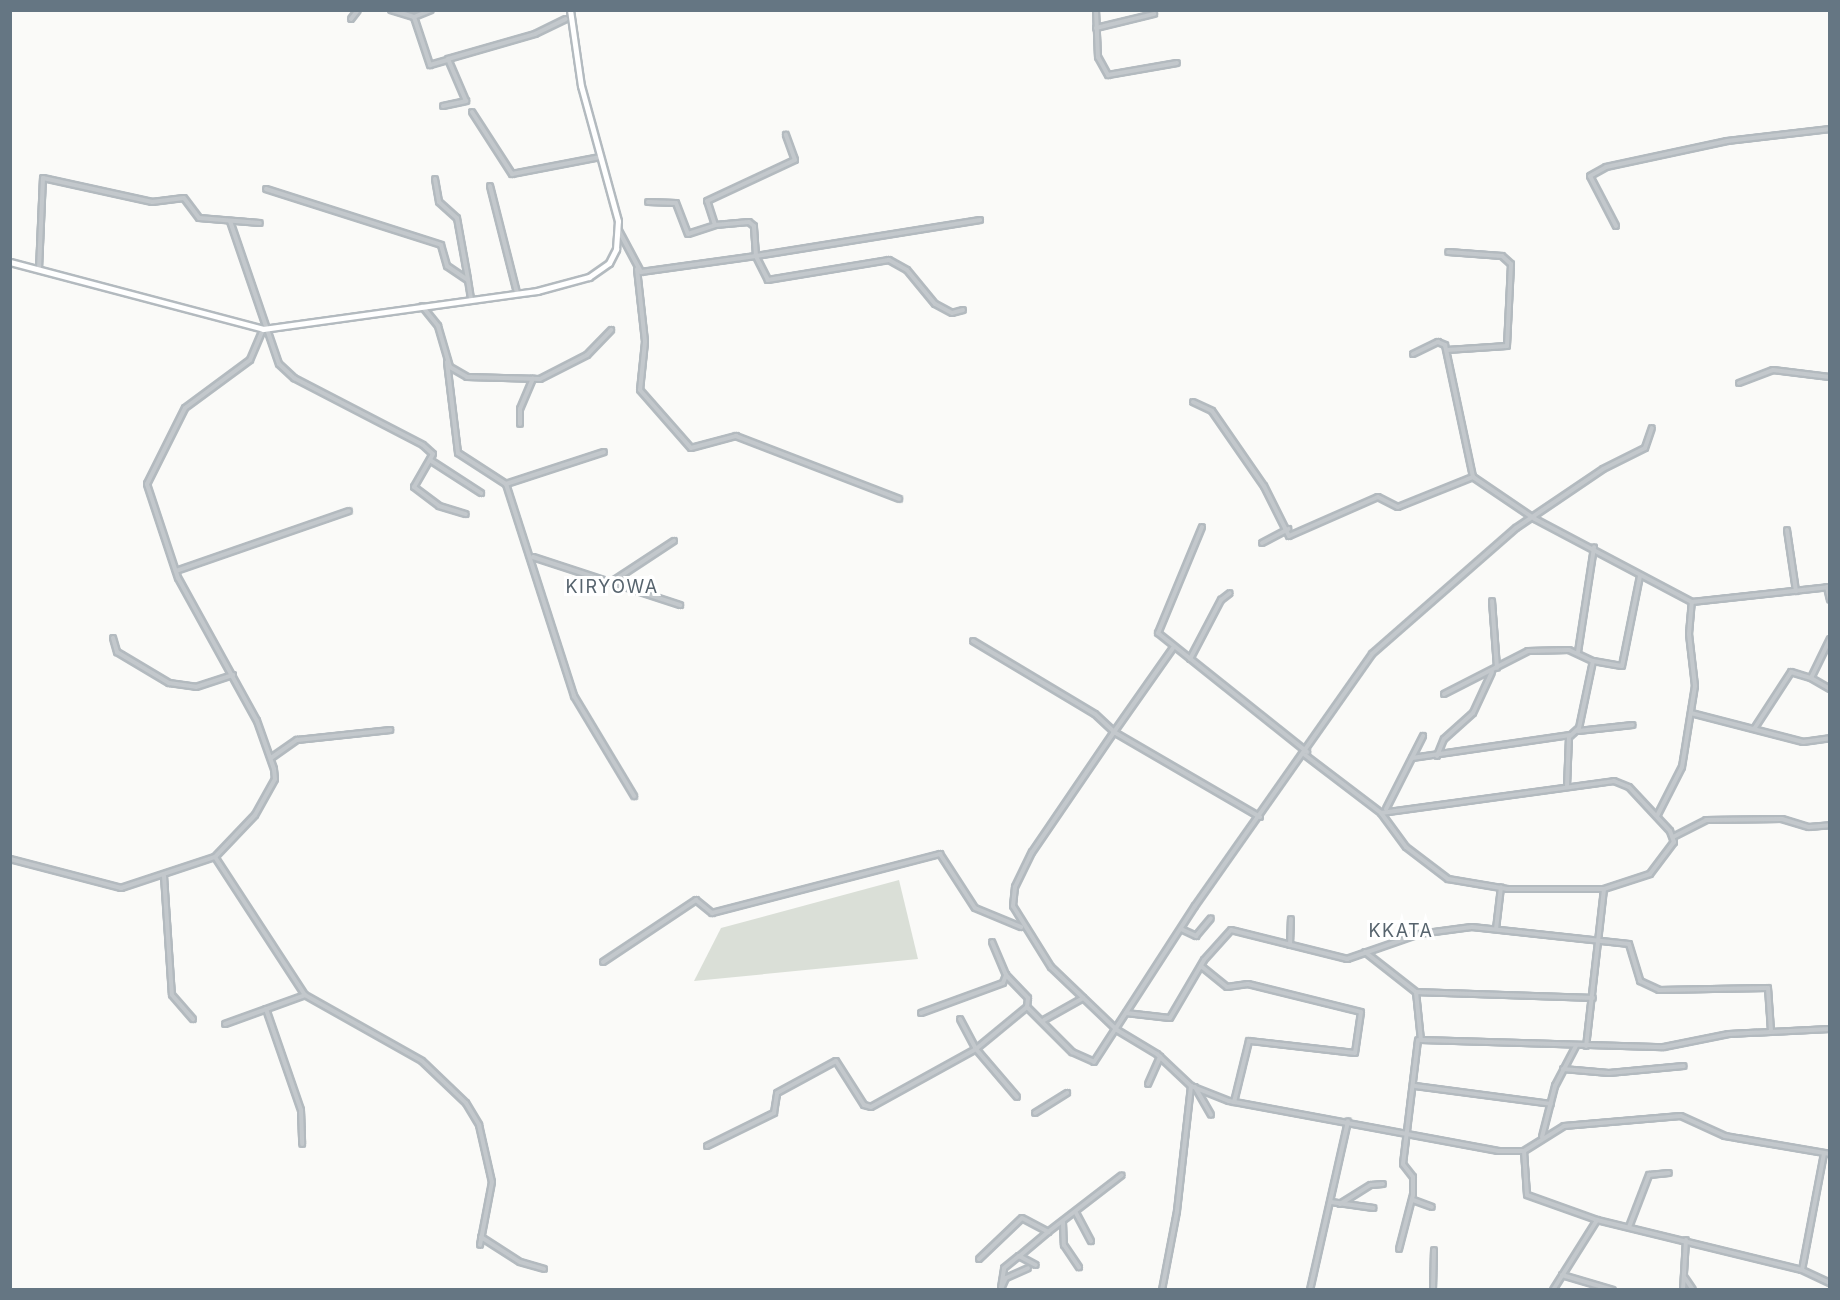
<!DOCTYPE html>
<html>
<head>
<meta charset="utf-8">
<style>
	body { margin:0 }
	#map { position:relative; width:1840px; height:1300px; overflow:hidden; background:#fafaf8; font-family:Inter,sans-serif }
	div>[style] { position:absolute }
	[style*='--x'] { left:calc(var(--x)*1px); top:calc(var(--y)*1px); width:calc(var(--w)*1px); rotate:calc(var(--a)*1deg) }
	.green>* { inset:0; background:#dadfd7 }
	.roads { filter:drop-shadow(2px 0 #b3babf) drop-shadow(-2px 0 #b3babf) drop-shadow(0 2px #b3babf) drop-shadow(0 -2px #b3babf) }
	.street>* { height:4px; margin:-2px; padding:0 2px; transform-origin:2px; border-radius:2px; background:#c3c8cc }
	.secondary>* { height:5px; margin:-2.5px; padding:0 2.5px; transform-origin:2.5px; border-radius:2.5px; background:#fff }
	span { translate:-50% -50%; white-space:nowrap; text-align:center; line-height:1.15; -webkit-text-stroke:6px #fff; paint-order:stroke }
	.quarter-label { font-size:18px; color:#57646e; letter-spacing:1.5px }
	.frame { position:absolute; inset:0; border:12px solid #657683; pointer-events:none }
</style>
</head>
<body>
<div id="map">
	<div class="green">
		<div style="clip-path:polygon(899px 880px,918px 959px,694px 981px,721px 928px)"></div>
	</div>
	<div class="roads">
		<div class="street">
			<div style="--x:391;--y:10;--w:24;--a:17"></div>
			<div style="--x:414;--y:17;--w:18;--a:-22"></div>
			<div style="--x:1096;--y:10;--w:47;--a:87.6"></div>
			<div style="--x:1098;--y:57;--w:21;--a:61"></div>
			<div style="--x:1108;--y:75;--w:70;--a:-9.9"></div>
			<div style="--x:414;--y:17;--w:51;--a:71.6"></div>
			<div style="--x:430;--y:65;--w:18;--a:-16"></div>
			<div style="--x:351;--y:19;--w:11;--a:-52"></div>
			<div style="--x:1096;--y:28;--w:60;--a:-13.6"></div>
			<div style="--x:443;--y:106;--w:24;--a:-12"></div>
			<div style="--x:466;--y:101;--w:46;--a:-113.2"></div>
			<div style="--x:448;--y:59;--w:91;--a:-16"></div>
			<div style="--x:535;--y:34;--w:34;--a:-26"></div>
			<div style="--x:472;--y:112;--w:74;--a:57.2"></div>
			<div style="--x:512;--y:174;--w:90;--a:-10.9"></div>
			<div style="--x:435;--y:179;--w:23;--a:80"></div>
			<div style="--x:439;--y:202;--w:24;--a:42"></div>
			<div style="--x:457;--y:218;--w:62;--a:79.8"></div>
			<div style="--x:490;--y:186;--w:110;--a:75.8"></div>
			<div style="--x:266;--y:189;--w:184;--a:17.7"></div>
			<div style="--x:441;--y:245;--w:22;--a:74"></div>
			<div style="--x:447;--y:266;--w:25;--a:34"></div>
			<div style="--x:468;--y:280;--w:19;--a:81"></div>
			<div style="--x:648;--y:202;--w:28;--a:2"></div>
			<div style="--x:676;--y:203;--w:33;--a:69"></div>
			<div style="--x:688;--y:234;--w:28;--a:-18"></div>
			<div style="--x:230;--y:221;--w:151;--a:71.1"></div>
			<div style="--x:279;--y:364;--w:21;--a:43"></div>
			<div style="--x:294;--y:378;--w:145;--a:27.4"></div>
			<div style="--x:423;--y:445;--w:13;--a:42"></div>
			<div style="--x:433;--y:454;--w:38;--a:120"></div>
			<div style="--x:414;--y:487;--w:31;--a:37"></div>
			<div style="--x:439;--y:506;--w:28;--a:17"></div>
			<div style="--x:1616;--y:226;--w:56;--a:-117.5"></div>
			<div style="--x:1590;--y:176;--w:18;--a:-29"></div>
			<div style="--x:1606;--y:167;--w:124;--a:-12.1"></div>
			<div style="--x:1727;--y:141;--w:104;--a:-6.6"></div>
			<div style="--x:618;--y:229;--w:49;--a:61.9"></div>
			<div style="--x:641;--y:272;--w:116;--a:-7.9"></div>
			<div style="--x:756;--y:256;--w:30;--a:-94"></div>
			<div style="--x:754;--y:226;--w:6;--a:-141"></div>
			<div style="--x:749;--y:222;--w:34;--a:175"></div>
			<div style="--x:715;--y:225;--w:25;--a:-108"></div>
			<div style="--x:707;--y:201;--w:97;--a:-25"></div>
			<div style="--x:795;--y:160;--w:27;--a:-110"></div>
			<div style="--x:39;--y:269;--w:91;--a:-87.5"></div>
			<div style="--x:43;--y:178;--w:112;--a:12.4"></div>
			<div style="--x:152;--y:202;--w:32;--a:-7"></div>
			<div style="--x:184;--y:198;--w:25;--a:53"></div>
			<div style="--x:199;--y:218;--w:61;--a:4.7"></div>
			<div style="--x:637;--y:269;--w:73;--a:83.7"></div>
			<div style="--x:645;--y:342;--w:48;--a:95.9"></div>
			<div style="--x:640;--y:390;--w:77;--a:48.7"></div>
			<div style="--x:691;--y:448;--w:47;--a:-14.9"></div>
			<div style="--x:736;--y:436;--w:175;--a:21.1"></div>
			<div style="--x:422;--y:306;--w:26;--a:51"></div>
			<div style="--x:438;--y:326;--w:43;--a:73.7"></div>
			<div style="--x:450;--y:367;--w:20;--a:30"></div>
			<div style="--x:467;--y:377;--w:73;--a:1.6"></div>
			<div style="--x:540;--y:379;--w:53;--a:-27.1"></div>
			<div style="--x:587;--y:355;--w:35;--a:-46"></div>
			<div style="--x:963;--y:310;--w:11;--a:165"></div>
			<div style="--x:952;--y:313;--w:19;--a:-152"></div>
			<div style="--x:935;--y:304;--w:44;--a:-129.5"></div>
			<div style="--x:907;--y:270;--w:21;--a:-151"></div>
			<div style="--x:889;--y:260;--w:123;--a:170.6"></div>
			<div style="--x:768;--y:280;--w:27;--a:-117"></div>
			<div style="--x:756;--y:256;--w:227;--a:-9.1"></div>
			<div style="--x:1447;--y:350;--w:60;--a:-3.8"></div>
			<div style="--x:1507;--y:346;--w:82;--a:-87.2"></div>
			<div style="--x:1511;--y:264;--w:12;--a:-138"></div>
			<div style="--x:1502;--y:256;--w:54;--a:-175.8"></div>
			<div style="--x:1413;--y:354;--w:28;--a:-26"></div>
			<div style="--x:1438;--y:342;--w:8;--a:23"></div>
			<div style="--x:1445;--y:345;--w:135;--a:78"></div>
			<div style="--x:1473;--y:477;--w:75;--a:34.1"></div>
			<div style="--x:1535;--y:519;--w:178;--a:27.9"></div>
			<div style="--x:1692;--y:602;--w:139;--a:-6.2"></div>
			<div style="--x:447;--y:362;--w:92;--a:83.1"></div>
			<div style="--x:458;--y:453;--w:57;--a:32.9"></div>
			<div style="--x:506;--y:484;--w:103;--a:-18.1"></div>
			<div style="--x:1739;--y:383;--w:36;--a:-21"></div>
			<div style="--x:1773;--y:370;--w:57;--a:7"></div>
			<div style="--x:1193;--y:402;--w:21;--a:25"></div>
			<div style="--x:1212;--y:411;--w:91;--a:55.3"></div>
			<div style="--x:1264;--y:486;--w:56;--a:63.4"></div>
			<div style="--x:1289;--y:536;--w:97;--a:-23.7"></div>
			<div style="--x:1378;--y:497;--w:22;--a:27"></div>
			<div style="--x:1398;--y:507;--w:81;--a:-21.8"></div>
			<div style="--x:520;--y:424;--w:15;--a:-90"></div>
			<div style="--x:520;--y:409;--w:33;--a:-67"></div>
			<div style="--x:430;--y:460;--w:61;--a:32.9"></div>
			<div style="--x:506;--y:484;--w:223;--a:72.2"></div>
			<div style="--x:574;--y:696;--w:117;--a:59"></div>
			<div style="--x:1202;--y:527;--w:115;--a:112.5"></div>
			<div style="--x:1158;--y:633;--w:191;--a:38.6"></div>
			<div style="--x:1787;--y:530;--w:62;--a:81.6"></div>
			<div style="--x:1262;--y:543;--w:30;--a:-28"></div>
			<div style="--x:533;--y:557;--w:155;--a:18.1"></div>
			<div style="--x:176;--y:571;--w:183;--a:-19.1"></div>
			<div style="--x:613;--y:581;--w:73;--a:-33.3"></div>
			<div style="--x:1827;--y:587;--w:13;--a:77"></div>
			<div style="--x:1492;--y:601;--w:67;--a:85.7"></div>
			<div style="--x:113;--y:638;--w:15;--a:74"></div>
			<div style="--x:117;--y:652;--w:61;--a:30.8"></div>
			<div style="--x:169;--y:683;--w:27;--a:8"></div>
			<div style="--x:196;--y:687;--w:39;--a:-18"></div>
			<div style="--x:1830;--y:639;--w:43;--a:116"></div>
			<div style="--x:1811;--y:678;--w:22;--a:30"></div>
			<div style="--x:973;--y:641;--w:142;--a:30.9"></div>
			<div style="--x:1095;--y:714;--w:26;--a:43"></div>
			<div style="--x:1114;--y:732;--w:145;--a:124.3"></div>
			<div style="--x:1032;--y:852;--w:39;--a:116"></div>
			<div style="--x:1015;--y:887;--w:19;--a:96"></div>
			<div style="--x:1013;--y:906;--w:72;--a:58.1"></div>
			<div style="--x:1051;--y:967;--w:91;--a:43.7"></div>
			<div style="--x:1117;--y:1030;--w:47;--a:31"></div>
			<div style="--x:1157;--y:1054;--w:47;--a:43.3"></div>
			<div style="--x:1191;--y:1086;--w:41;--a:21.5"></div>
			<div style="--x:1229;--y:1101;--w:274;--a:10.5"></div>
			<div style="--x:1498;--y:1151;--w:26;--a:0"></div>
			<div style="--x:1524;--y:1151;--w:47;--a:-32"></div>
			<div style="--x:1564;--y:1126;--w:117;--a:-4.9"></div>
			<div style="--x:1681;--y:1116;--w:48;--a:24.4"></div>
			<div style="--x:1725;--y:1136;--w:107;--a:9.7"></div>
			<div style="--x:1173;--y:648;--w:103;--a:125.1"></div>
			<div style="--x:1114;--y:732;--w:169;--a:30.2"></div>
			<div style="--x:1578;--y:652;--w:106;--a:-81.3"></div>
			<div style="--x:1190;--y:659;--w:67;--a:-62.3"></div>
			<div style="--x:1221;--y:600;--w:11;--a:-38"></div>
			<div style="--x:1593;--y:661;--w:29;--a:10"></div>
			<div style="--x:1622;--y:666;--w:92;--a:-78.7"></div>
			<div style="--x:1444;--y:694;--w:94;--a:-27.1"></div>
			<div style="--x:1528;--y:651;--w:41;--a:-1.4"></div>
			<div style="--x:1569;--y:650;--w:26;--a:25"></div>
			<div style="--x:1593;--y:661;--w:68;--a:101.8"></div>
			<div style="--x:1579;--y:728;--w:13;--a:138"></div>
			<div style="--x:1569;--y:737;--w:50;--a:92.3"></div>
			<div style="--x:1691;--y:713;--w:116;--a:14.5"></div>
			<div style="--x:1803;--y:742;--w:27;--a:-8"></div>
			<div style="--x:1754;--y:729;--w:68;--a:-57"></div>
			<div style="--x:1791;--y:672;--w:21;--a:17"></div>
			<div style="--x:1578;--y:731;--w:55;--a:-6.2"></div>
			<div style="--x:1305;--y:755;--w:96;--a:37.3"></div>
			<div style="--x:1381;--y:813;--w:42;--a:53.7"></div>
			<div style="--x:1406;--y:847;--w:53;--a:37.3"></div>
			<div style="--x:1448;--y:879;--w:60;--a:9.6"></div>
			<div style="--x:1507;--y:889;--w:97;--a:0"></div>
			<div style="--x:1437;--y:756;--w:18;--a:-68"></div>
			<div style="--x:1444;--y:739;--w:39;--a:-42"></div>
			<div style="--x:1473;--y:713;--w:45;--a:-65.1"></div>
			<div style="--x:271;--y:758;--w:32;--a:-35"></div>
			<div style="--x:297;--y:740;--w:94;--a:-6.1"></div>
			<div style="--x:1412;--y:758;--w:160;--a:-8.3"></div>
			<div style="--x:1386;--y:809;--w:82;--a:-63.1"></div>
			<div style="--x:1381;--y:813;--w:235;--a:-7.8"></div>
			<div style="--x:1614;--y:781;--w:16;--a:22"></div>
			<div style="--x:1629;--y:787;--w:60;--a:47"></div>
			<div style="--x:1670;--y:831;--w:12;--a:70"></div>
			<div style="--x:1674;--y:842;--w:40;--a:127"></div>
			<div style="--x:1650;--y:874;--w:48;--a:161.9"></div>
			<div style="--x:1604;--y:889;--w:158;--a:96.5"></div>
			<div style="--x:1657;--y:816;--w:55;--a:-63"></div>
			<div style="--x:1682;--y:767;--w:82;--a:-80.9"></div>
			<div style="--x:1695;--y:686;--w:52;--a:-96.6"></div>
			<div style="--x:1689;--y:634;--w:32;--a:-85"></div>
			<div style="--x:1673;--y:837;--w:37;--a:-27"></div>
			<div style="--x:1706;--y:820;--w:76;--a:-0.8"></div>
			<div style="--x:1782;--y:819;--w:28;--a:17"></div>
			<div style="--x:1809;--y:827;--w:21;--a:-5"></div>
			<div style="--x:215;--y:857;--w:58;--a:-46.4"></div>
			<div style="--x:255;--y:815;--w:41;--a:-60.9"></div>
			<div style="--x:275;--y:779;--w:10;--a:-96"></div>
			<div style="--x:274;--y:769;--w:51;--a:-109.5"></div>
			<div style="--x:257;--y:721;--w:163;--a:-118.9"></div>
			<div style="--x:178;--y:578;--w:99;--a:-108.3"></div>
			<div style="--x:147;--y:484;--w:85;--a:-63.4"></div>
			<div style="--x:185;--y:408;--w:81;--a:-36.4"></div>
			<div style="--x:250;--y:360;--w:34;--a:-67"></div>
			<div style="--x:10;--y:859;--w:115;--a:14.6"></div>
			<div style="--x:121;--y:888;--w:99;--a:-18.3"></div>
			<div style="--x:215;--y:857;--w:165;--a:56.9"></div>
			<div style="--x:305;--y:995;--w:134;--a:29.4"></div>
			<div style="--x:422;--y:1061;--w:61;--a:43.7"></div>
			<div style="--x:466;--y:1103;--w:26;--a:59"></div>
			<div style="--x:479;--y:1125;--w:58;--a:77.2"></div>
			<div style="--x:492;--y:1182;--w:64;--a:100.8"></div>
			<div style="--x:164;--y:876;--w:119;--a:86.2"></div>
			<div style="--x:172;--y:995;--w:32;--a:49"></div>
			<div style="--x:1181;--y:929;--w:17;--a:25"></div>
			<div style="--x:1196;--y:936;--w:23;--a:-50"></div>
			<div style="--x:1496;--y:929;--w:42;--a:-83.2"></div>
			<div style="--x:992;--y:942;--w:36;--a:67"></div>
			<div style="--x:1290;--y:945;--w:26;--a:-88"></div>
			<div style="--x:1365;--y:952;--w:65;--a:38.1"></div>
			<div style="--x:1416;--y:992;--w:48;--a:84.1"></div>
			<div style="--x:1421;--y:1040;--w:243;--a:1.7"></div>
			<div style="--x:1664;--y:1047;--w:66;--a:-11.3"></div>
			<div style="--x:1729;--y:1034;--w:101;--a:-2.8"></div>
			<div style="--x:603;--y:962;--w:112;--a:-33.7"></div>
			<div style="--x:696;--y:900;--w:21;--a:39"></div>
			<div style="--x:712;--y:913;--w:236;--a:-14.5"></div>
			<div style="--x:940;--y:854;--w:64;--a:57.1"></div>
			<div style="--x:975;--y:908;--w:50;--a:22.4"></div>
			<div style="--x:1201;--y:966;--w:33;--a:39"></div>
			<div style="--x:1227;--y:987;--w:21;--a:-8"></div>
			<div style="--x:1248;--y:984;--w:116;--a:13.9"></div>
			<div style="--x:1361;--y:1012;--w:41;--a:98.3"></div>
			<div style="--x:1355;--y:1053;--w:107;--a:-173.5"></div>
			<div style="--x:1249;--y:1041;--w:63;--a:103.8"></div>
			<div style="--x:1416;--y:992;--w:177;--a:1.9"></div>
			<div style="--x:1027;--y:1007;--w:64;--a:45"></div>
			<div style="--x:1072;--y:1052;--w:24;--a:24"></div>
			<div style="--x:1094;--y:1062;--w:186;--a:-57.1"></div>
			<div style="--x:1195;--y:906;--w:308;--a:-54.9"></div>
			<div style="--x:1372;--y:654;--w:191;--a:-41.2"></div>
			<div style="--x:1516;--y:528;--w:105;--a:-34.1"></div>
			<div style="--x:1603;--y:469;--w:47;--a:-26.6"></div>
			<div style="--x:1645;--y:448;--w:21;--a:-71"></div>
			<div style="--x:266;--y:1009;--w:107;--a:70.9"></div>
			<div style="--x:301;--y:1110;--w:34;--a:88"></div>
			<div style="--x:921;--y:1013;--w:87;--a:-20.1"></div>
			<div style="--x:1003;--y:983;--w:9;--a:-69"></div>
			<div style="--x:1006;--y:975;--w:32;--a:46"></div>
			<div style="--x:1028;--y:998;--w:9;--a:96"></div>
			<div style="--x:1126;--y:1013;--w:44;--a:6.5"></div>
			<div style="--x:1170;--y:1018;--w:67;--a:-59.6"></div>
			<div style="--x:1204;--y:960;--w:40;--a:-48"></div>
			<div style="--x:1231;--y:930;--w:120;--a:14"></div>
			<div style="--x:1347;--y:959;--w:76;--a:-19.1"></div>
			<div style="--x:1419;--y:934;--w:53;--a:-7.5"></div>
			<div style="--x:1472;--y:927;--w:158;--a:6.2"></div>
			<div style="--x:1629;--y:944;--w:39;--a:73"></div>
			<div style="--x:1640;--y:981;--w:21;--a:25"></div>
			<div style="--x:1659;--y:990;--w:109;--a:-1.1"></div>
			<div style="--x:1768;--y:988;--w:43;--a:86"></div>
			<div style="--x:960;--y:1019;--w:34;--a:62"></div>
			<div style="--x:976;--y:1049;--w:63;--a:49.5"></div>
			<div style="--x:1044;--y:1020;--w:45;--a:-29.4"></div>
			<div style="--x:225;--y:1024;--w:85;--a:-19.9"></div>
			<div style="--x:1563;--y:1069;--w:46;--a:5"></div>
			<div style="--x:1609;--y:1073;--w:75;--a:-5.3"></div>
			<div style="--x:1148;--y:1084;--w:30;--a:-66"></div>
			<div style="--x:1415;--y:1086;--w:137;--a:7.5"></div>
			<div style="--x:1195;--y:1087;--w:32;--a:60"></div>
			<div style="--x:1035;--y:1113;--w:38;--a:-32"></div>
			<div style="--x:1542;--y:1137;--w:53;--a:-75.7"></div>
			<div style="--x:1555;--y:1086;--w:45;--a:-62.3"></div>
			<div style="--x:707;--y:1146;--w:75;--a:-26.2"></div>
			<div style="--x:774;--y:1113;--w:20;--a:-81"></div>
			<div style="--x:777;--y:1093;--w:67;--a:-28.5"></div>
			<div style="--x:836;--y:1061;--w:52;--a:57.5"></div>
			<div style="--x:864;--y:1105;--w:7;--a:16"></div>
			<div style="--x:871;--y:1107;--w:120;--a:-28.9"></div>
			<div style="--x:976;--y:1049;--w:66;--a:-39.5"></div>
			<div style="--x:1524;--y:1151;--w:44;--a:86.1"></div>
			<div style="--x:1527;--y:1195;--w:74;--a:19.7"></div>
			<div style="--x:1597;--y:1220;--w:211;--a:13.7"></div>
			<div style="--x:1802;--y:1270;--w:118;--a:-79.3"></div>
			<div style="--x:1413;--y:1200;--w:20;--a:20"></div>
			<div style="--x:1331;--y:1202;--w:43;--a:7.9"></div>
			<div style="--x:1340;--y:1204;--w:36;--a:-32"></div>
			<div style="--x:1371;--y:1185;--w:12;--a:-5"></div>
			<div style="--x:1076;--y:1213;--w:32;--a:62"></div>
			<div style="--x:1063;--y:1222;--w:23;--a:88"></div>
			<div style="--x:1064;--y:1245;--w:27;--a:56"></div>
			<div style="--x:1629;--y:1227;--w:56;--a:-69"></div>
			<div style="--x:1649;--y:1175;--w:20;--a:-6"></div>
			<div style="--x:1048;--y:1232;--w:93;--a:-37.6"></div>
			<div style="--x:481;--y:1237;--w:46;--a:32.7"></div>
			<div style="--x:520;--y:1262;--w:25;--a:16"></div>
			<div style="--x:1399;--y:1249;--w:56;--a:-75.5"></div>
			<div style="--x:1413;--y:1195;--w:18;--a:-90"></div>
			<div style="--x:1413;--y:1177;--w:16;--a:-128"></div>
			<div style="--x:1403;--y:1164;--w:125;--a:-83.1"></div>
			<div style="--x:979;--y:1259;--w:59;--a:-43.6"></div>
			<div style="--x:1022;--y:1218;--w:30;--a:28"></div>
			<div style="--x:1048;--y:1232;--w:38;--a:140"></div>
			<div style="--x:1802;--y:1270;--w:31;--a:25"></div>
			<div style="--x:1562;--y:1275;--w:53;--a:16.4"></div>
			<div style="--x:1685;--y:1278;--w:14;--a:56"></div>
			<div style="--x:1001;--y:1288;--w:20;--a:-81"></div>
			<div style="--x:1004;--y:1268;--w:19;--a:-39"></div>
			<div style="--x:1019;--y:1256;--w:19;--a:28"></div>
			<div style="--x:1001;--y:1289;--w:12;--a:-66"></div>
			<div style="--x:1006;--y:1278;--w:24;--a:-24"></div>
			<div style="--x:1162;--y:1290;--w:80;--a:-79.2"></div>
			<div style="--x:1177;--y:1211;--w:126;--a:-83.6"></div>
			<div style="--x:1310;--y:1290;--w:173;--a:-77.3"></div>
			<div style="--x:1433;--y:1290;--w:40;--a:-88.6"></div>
			<div style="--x:1553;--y:1290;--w:83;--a:-57.8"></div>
			<div style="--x:1683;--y:1290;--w:50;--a:-86.6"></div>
		</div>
		<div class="secondary">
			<div style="--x:10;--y:262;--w:262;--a:14.8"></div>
			<div style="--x:263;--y:329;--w:277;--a:-7.9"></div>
			<div style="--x:537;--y:291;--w:54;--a:-15.1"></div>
			<div style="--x:589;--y:277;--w:24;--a:-35"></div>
			<div style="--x:609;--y:263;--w:16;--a:-63"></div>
			<div style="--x:616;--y:249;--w:28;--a:-86"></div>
			<div style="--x:618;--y:221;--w:140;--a:-105.3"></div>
			<div style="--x:581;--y:86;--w:77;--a:-98.2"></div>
		</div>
	</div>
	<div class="quarter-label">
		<span style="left:612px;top:587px">KIRYOWA</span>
		<span style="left:1401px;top:931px">KKATA</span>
	</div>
	<div class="frame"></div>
</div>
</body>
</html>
